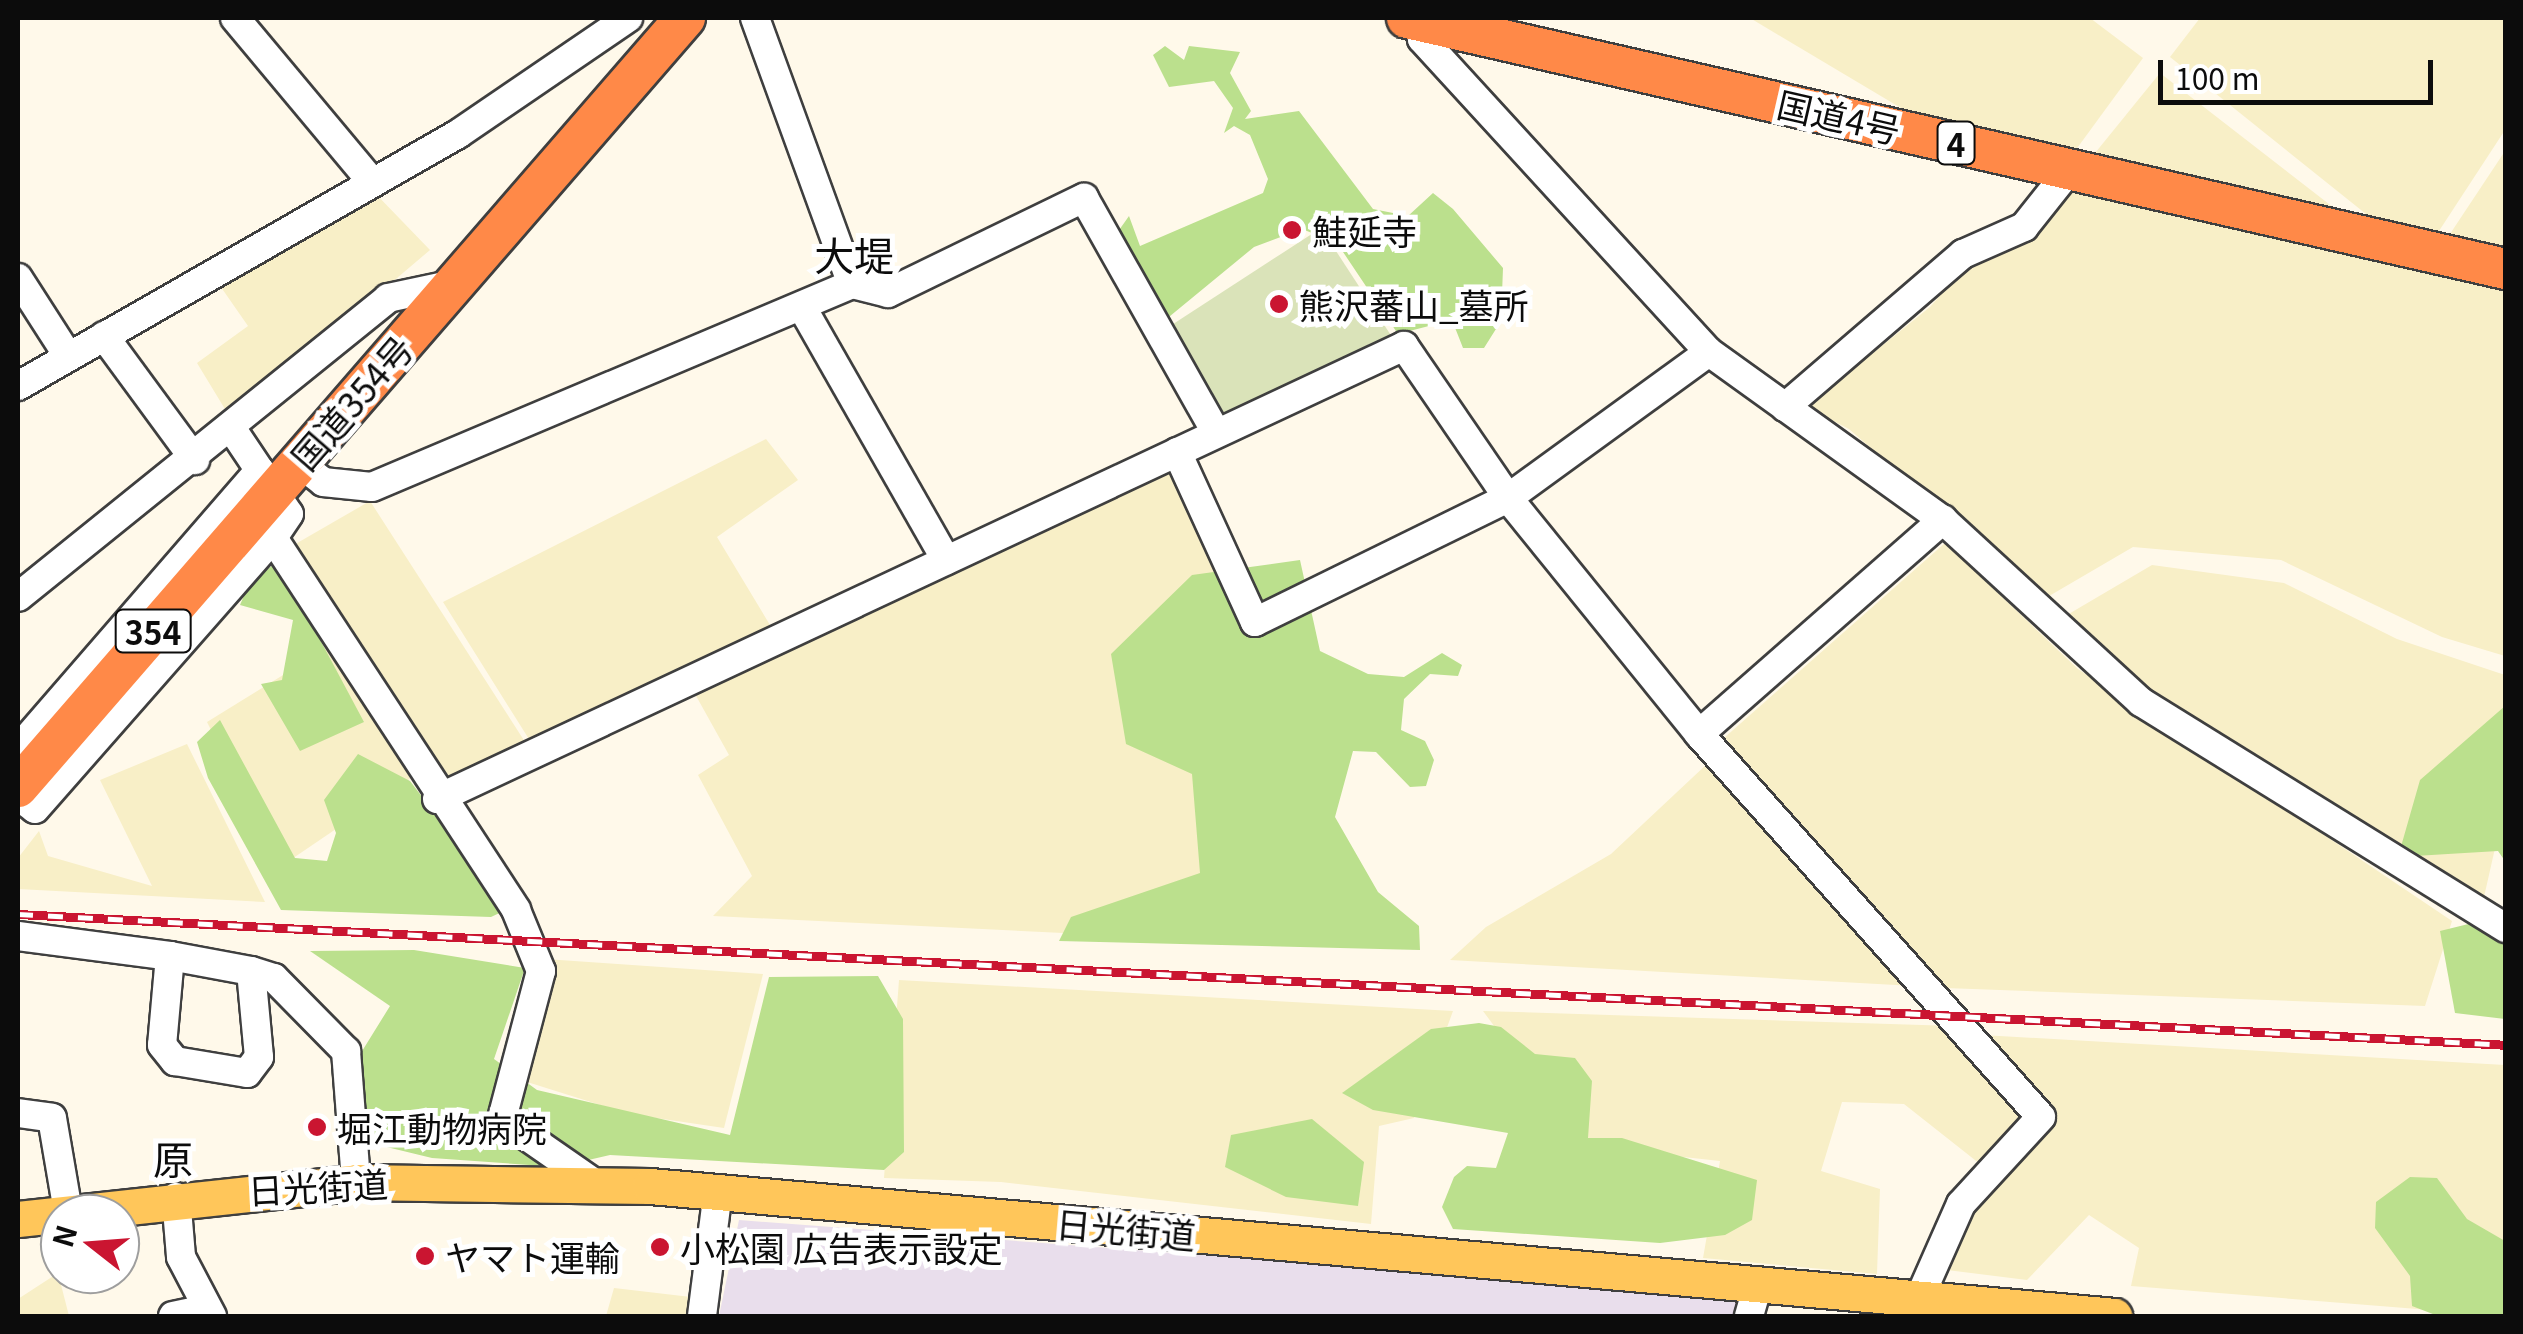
<!DOCTYPE html>
<html>
<head>
<meta charset="utf-8">
<style>
	body { margin:0 }
	#map { position:relative; width:2523px; height:1334px; overflow:hidden; background:#fff9ea; font-family:Georgia,"Noto Sans JP",serif }
	div>[style] { position:absolute }
	[style*='--x'] { left:calc(var(--x)*1px); top:calc(var(--y)*1px); width:calc(var(--w)*1px); rotate:calc(var(--a)*1deg) }
	.industrial>* { inset:0; background:#e9deec }
	.farmland>* { inset:0; background:#f8efc7 }
	.forest>* { inset:0; background:#bbe08d }
	.cemetery>* { inset:0; background:#dae3b9 }
	.roads { filter:drop-shadow(2px 0 #3f3f3f) drop-shadow(-2px 0 #3f3f3f) drop-shadow(0 2px #3f3f3f) drop-shadow(0 -2px #3f3f3f) }
	.minor>* { height:28px; margin:-14px; padding:0 14px; transform-origin:14px; border-radius:14px; background:#fff }
	.major>* { height:35px; margin:-17.5px; padding:0 17.5px; transform-origin:17.5px; border-radius:17.5px; background:#ffc65a }
	.highway>* { height:40px; margin:-20px; padding:0 20px; transform-origin:20px; border-radius:20px; background:#ff8948 }
	.rail>* { height:9px; margin-top:-4.5px; transform-origin:0; background:repeating-linear-gradient(90deg,#fff 0 15px,#ca1531 0 30px); box-sizing:border-box; border-block:2px solid #ca1531 }
	.dots>* { width:28px; height:28px; translate:-50% -50%; box-sizing:border-box; border:5px solid #fff; border-radius:50% }
	span { translate:-50% -50%; white-space:nowrap; text-align:center; line-height:1.15; -webkit-text-stroke:10px #fff; paint-order:stroke }
	.shield-label span { padding:2px 8px; background:#fff; border:2px solid; border-radius:8px; -webkit-text-stroke-width:0 }
	.shield-label { font-size:32px; color:#0c0c0c; font-weight:700 }
	.street-label { font-size:35px; color:#0c0c0c }
	.poi-label { font-size:35px; color:#0c0c0c }
	.left { translate:0 -50%; text-align:left }
	.quarter-label { font-size:40px; color:#0c0c0c }
	.frame { position:absolute; inset:0; border:20px solid #0c0c0c; pointer-events:none }
	.north { position:absolute; left:40px; top:1194px; width:100px; height:100px; box-sizing:border-box; background:#fff; border:2px solid #9e9e9e; border-radius:50%; rotate:287deg; font-size:28px; font-weight:700; line-height:40px; text-align:center; color:#0c0c0c }
	.north::after { content:''; display:block; margin:auto; width:35px; height:45px; background:#ca1531; clip-path:polygon(50% 0,100% 100%,50% 72%,0 100%) }
	.scale { position:absolute; left:2158px; top:60px; width:275px; height:45px; box-sizing:border-box; border:5px solid #0c0c0c; border-top:0; padding-left:12px; font-size:30px; line-height:35px; white-space:nowrap; color:#0c0c0c; -webkit-text-stroke:8px #fff; paint-order:stroke }
</style>
</head>
<body>
<div id="map">
	<div class="industrial">
		<div style="clip-path:polygon(739px 1220px,1733px 1295px,1742px 1306px,1739px 1316px,719px 1316px)"></div>
	</div>
	<div class="farmland">
		<div style="clip-path:polygon(1750px 18px,2090px 18px,2143px 58px,2075px 151px,1906px 111px)"></div>
		<div style="clip-path:polygon(2200px 18px,2505px 18px,2505px 130px,2437px 234px,2371px 218px,2170px 57px)"></div>
		<div style="clip-path:polygon(2160px 73px,2347px 218px,2091px 158px)"></div>
		<div style="clip-path:polygon(2505px 151px,2505px 254px,2446px 240px)"></div>
		<div style="clip-path:polygon(2076px 186px,2505px 288px,2505px 656px,2442px 637px,2281px 560px,2133px 547px,2044px 599px,1849px 429px,1806px 407px,1930px 307px,1969px 262px)"></div>
		<div style="clip-path:polygon(373px 191px,430px 250px,231px 419px,197px 363px,248px 326px,216px 280px)"></div>
		<div style="clip-path:polygon(766px 439px,798px 480px,717px 537px,776px 635px,532px 744px,443px 602px)"></div>
		<div style="clip-path:polygon(1171px 467px,1226px 584px,1272px 943px,713px 916px,752px 876px,698px 775px,729px 755px,695px 694px)"></div>
		<div style="clip-path:polygon(370px 501px,527px 745px,439px 790px,292px 546px)"></div>
		<div style="clip-path:polygon(1945px 543px,2078px 669px,2452px 921px,2425px 1006px,1945px 988px,1724px 738px)"></div>
		<div style="clip-path:polygon(2152px 565px,2284px 583px,2397px 639px,2505px 675px,2505px 804px,2484px 897px,2398px 857px,2151px 694px,2067px 615px)"></div>
		<div style="clip-path:polygon(330px 646px,414px 776px,280px 867px,207px 722px)"></div>
		<div style="clip-path:polygon(187px 744px,265px 902px,18px 889px,18px 858px,39px 831px,48px 856px,152px 886px,100px 780px)"></div>
		<div style="clip-path:polygon(1708px 763px,1914px 986px,1450px 960px,1486px 927px,1611px 854px)"></div>
		<div style="clip-path:polygon(545px 959px,763px 974px,724px 1128px,629px 1114px,524px 1081px)"></div>
		<div style="clip-path:polygon(899px 980px,1453px 1011px,1414px 1118px,1379px 1126px,1371px 1224px,1001px 1182px,884px 1178px)"></div>
		<div style="clip-path:polygon(1483px 1011px,1954px 1026px,2030px 1116px,1980px 1164px,1904px 1104px,1842px 1102px,1821px 1171px,1880px 1189px,1877px 1274px,1703px 1258px,1720px 1161px,1583px 1146px)"></div>
		<div style="clip-path:polygon(1982px 1035px,2505px 1065px,2505px 1316px,2131px 1286px,2139px 1248px,2089px 1215px,2027px 1280px,1939px 1269px,1972px 1207px,2057px 1118px)"></div>
		<div style="clip-path:polygon(58px 1273px,69px 1316px,18px 1316px,18px 1299px)"></div>
		<div style="clip-path:polygon(614px 1288px,691px 1297px,689px 1316px,606px 1316px)"></div>
	</div>
	<div class="forest">
		<div style="clip-path:polygon(1165px 46px,1184px 60px,1189px 46px,1240px 52px,1230px 73px,1251px 111px,1245px 119px,1299px 111px,1373px 209px,1408px 216px,1433px 193px,1453px 209px,1503px 268px,1501px 321px,1484px 348px,1463px 348px,1452px 320px,1398px 334px,1337px 243px,1302px 229px,1254px 247px,1164px 321px,1117px 233px,1129px 216px,1140px 246px,1263px 193px,1268px 179px,1250px 135px,1234px 126px,1224px 133px,1233px 108px,1214px 81px,1169px 87px,1153px 55px)"></div>
		<div style="clip-path:polygon(1300px 560px,1320px 651px,1368px 674px,1404px 677px,1442px 653px,1462px 665px,1458px 676px,1430px 674px,1404px 699px,1401px 730px,1425px 741px,1434px 760px,1426px 786px,1410px 787px,1376px 752px,1353px 751px,1335px 817px,1378px 892px,1419px 926px,1420px 950px,1059px 941px,1071px 917px,1200px 873px,1192px 774px,1126px 744px,1111px 654px,1192px 575px)"></div>
		<div style="clip-path:polygon(278px 561px,364px 722px,300px 751px,261px 684px,282px 680px,293px 620px,240px 605px,249px 584px)"></div>
		<div style="clip-path:polygon(2505px 706px,2505px 861px,2498px 851px,2398px 857px,2420px 780px)"></div>
		<div style="clip-path:polygon(220px 720px,295px 858px,327px 861px,336px 833px,324px 800px,358px 754px,410px 781px,508px 909px,491px 917px,281px 910px,208px 778px,197px 742px)"></div>
		<div style="clip-path:polygon(2505px 915px,2505px 1019px,2455px 1013px,2440px 931px)"></div>
		<div style="clip-path:polygon(414px 950px,525px 968px,494px 1059px,537px 1090px,730px 1135px,769px 977px,878px 976px,903px 1019px,904px 1152px,884px 1170px,610px 1155px,558px 1167px,432px 1158px,366px 1142px,359px 1056px,390px 1006px,310px 951px)"></div>
		<div style="clip-path:polygon(1479px 1023px,1501px 1027px,1535px 1054px,1575px 1058px,1592px 1081px,1588px 1138px,1622px 1138px,1757px 1180px,1752px 1220px,1725px 1235px,1660px 1243px,1453px 1229px,1442px 1207px,1454px 1177px,1467px 1166px,1496px 1168px,1508px 1133px,1373px 1110px,1342px 1093px,1431px 1029px)"></div>
		<div style="clip-path:polygon(1312px 1119px,1364px 1162px,1358px 1206px,1286px 1197px,1225px 1167px,1231px 1135px)"></div>
		<div style="clip-path:polygon(2410px 1177px,2437px 1178px,2467px 1219px,2505px 1241px,2505px 1316px,2438px 1316px,2412px 1306px,2410px 1276px,2375px 1228px,2376px 1202px)"></div>
	</div>
	<div class="cemetery">
		<div style="clip-path:polygon(1321px 228px,1394px 340px,1219px 418px,1167px 328px)"></div>
	</div>
	<div class="roads">
		<div class="minor">
			<div style="--x:235;--y:18;--w:214;--a:50.1"></div>
			<div style="--x:755;--y:18;--w:283;--a:70"></div>
			<div style="--x:852;--y:284;--w:37;--a:14"></div>
			<div style="--x:888;--y:293;--w:218;--a:-25.9"></div>
			<div style="--x:1084;--y:198;--w:269;--a:60.6"></div>
			<div style="--x:1420;--y:21;--w:18;--a:84"></div>
			<div style="--x:1422;--y:39;--w:425;--a:47.5"></div>
			<div style="--x:1709;--y:352;--w:288;--a:35.7"></div>
			<div style="--x:1943;--y:520;--w:269;--a:42.6"></div>
			<div style="--x:2141;--y:702;--w:429;--a:31.8"></div>
			<div style="--x:18;--y:278;--w:93;--a:57.3"></div>
			<div style="--x:803;--y:309;--w:289;--a:60.3"></div>
			<div style="--x:104;--y:336;--w:154;--a:53.7"></div>
			<div style="--x:18;--y:386;--w:507;--a:-29.8"></div>
			<div style="--x:458;--y:134;--w:206;--a:-34.3"></div>
			<div style="--x:1785;--y:407;--w:235;--a:-40.7"></div>
			<div style="--x:1963;--y:254;--w:67;--a:-23.9"></div>
			<div style="--x:2024;--y:227;--w:75;--a:-51.5"></div>
			<div style="--x:232;--y:429;--w:102;--a:56.2"></div>
			<div style="--x:289;--y:514;--w:29;--a:124"></div>
			<div style="--x:273;--y:538;--w:444;--a:56.8"></div>
			<div style="--x:516;--y:910;--w:66;--a:67.7"></div>
			<div style="--x:541;--y:971;--w:153;--a:104.8"></div>
			<div style="--x:502;--y:1119;--w:114;--a:34.7"></div>
			<div style="--x:1177;--y:452;--w:187;--a:65.4"></div>
			<div style="--x:1255;--y:622;--w:282;--a:-26.1"></div>
			<div style="--x:1508;--y:498;--w:248;--a:-36"></div>
			<div style="--x:299;--y:463;--w:31;--a:38"></div>
			<div style="--x:323;--y:482;--w:49;--a:5.8"></div>
			<div style="--x:372;--y:487;--w:521;--a:-22.92"></div>
			<div style="--x:18;--y:597;--w:476;--a:-38.9"></div>
			<div style="--x:388;--y:298;--w:67;--a:-12"></div>
			<div style="--x:1699;--y:734;--w:325;--a:-41.3"></div>
			<div style="--x:18;--y:749;--w:369;--a:-49.1"></div>
			<div style="--x:18;--y:796;--w:21;--a:37"></div>
			<div style="--x:35;--y:809;--w:361;--a:-48.7"></div>
			<div style="--x:437;--y:799;--w:1068;--a:-25.1"></div>
			<div style="--x:1404;--y:346;--w:184;--a:55.6"></div>
			<div style="--x:1508;--y:498;--w:304;--a:51"></div>
			<div style="--x:1699;--y:734;--w:513;--a:48.24"></div>
			<div style="--x:2041;--y:1117;--w:118;--a:132.6"></div>
			<div style="--x:1961;--y:1204;--w:104;--a:113.9"></div>
			<div style="--x:18;--y:936;--w:153;--a:7.5"></div>
			<div style="--x:251;--y:971;--w:82;--a:-169.5"></div>
			<div style="--x:170;--y:956;--w:89;--a:95.1"></div>
			<div style="--x:162;--y:1045;--w:21;--a:51"></div>
			<div style="--x:175;--y:1061;--w:73;--a:9.5"></div>
			<div style="--x:247;--y:1073;--w:20;--a:-53"></div>
			<div style="--x:259;--y:1057;--w:86;--a:-95.3"></div>
			<div style="--x:251;--y:971;--w:24;--a:17"></div>
			<div style="--x:274;--y:978;--w:103;--a:45.4"></div>
			<div style="--x:346;--y:1051;--w:131;--a:85.6"></div>
			<div style="--x:18;--y:1113;--w:34;--a:8"></div>
			<div style="--x:52;--y:1118;--w:95;--a:80.3"></div>
			<div style="--x:176;--y:1197;--w:60;--a:85.2"></div>
			<div style="--x:181;--y:1257;--w:67;--a:62.3"></div>
			<div style="--x:173;--y:1316;--w:35;--a:-12"></div>
			<div style="--x:702;--y:1316;--w:126;--a:-82.7"></div>
			<div style="--x:1749;--y:1316;--w:33;--a:-74"></div>
		</div>
		<div class="major">
			<div style="--x:18;--y:1219;--w:340;--a:-6.2"></div>
			<div style="--x:356;--y:1182;--w:294;--a:0.8"></div>
			<div style="--x:650;--y:1186;--w:1470;--a:5.07"></div>
		</div>
		<div class="highway">
			<div style="--x:1407;--y:18;--w:1127;--a:12.87"></div>
			<div style="--x:18;--y:787;--w:1018;--a:-49.06"></div>
		</div>
	</div>
	<div class="rail">
		<div style="--x:18;--y:914;--w:2491;--a:3.01"></div>
	</div>
	<div class="dots">
		<div style="left:1292px;top:230px;background:#ca1531"></div>
		<div style="left:1279px;top:304px;background:#ca1531"></div>
		<div style="left:317px;top:1127px;background:#ca1531"></div>
		<div style="left:660px;top:1247px;background:#ca1531"></div>
		<div style="left:425px;top:1256px;background:#ca1531"></div>
	</div>
	<div class="shield-label">
		<span style="left:1956px;top:143px">4</span>
		<span style="left:153px;top:631px">354</span>
	</div>
	<div class="street-label">
		<span style="left:1839px;top:116px;rotate:13deg">国道4号</span>
		<span style="left:351px;top:402px;rotate:-49deg">国道354号</span>
		<span style="left:318px;top:1186px;rotate:-3deg">日光街道</span>
		<span style="left:1126px;top:1228px;rotate:5deg">日光街道</span>
	</div>
	<div class="poi-label">
		<span class="left" style="left:1312px;top:230px">鮭延寺</span>
		<span class="left" style="left:1299px;top:304px">熊沢蕃山_墓所</span>
		<span class="left" style="left:337px;top:1127px">堀江動物病院</span>
		<span class="left" style="left:680px;top:1247px">小松園 広告表示設定</span>
		<span class="left" style="left:445px;top:1256px">ヤマト運輸</span>
	</div>
	<div class="quarter-label">
		<span style="left:854px;top:254px">大堤</span>
		<span style="left:173px;top:1158px">原</span>
	</div>
	<div class="frame"></div>
	<div class="north">N</div>
	<div class="scale">100 m</div>
</div>
</body>
</html>
